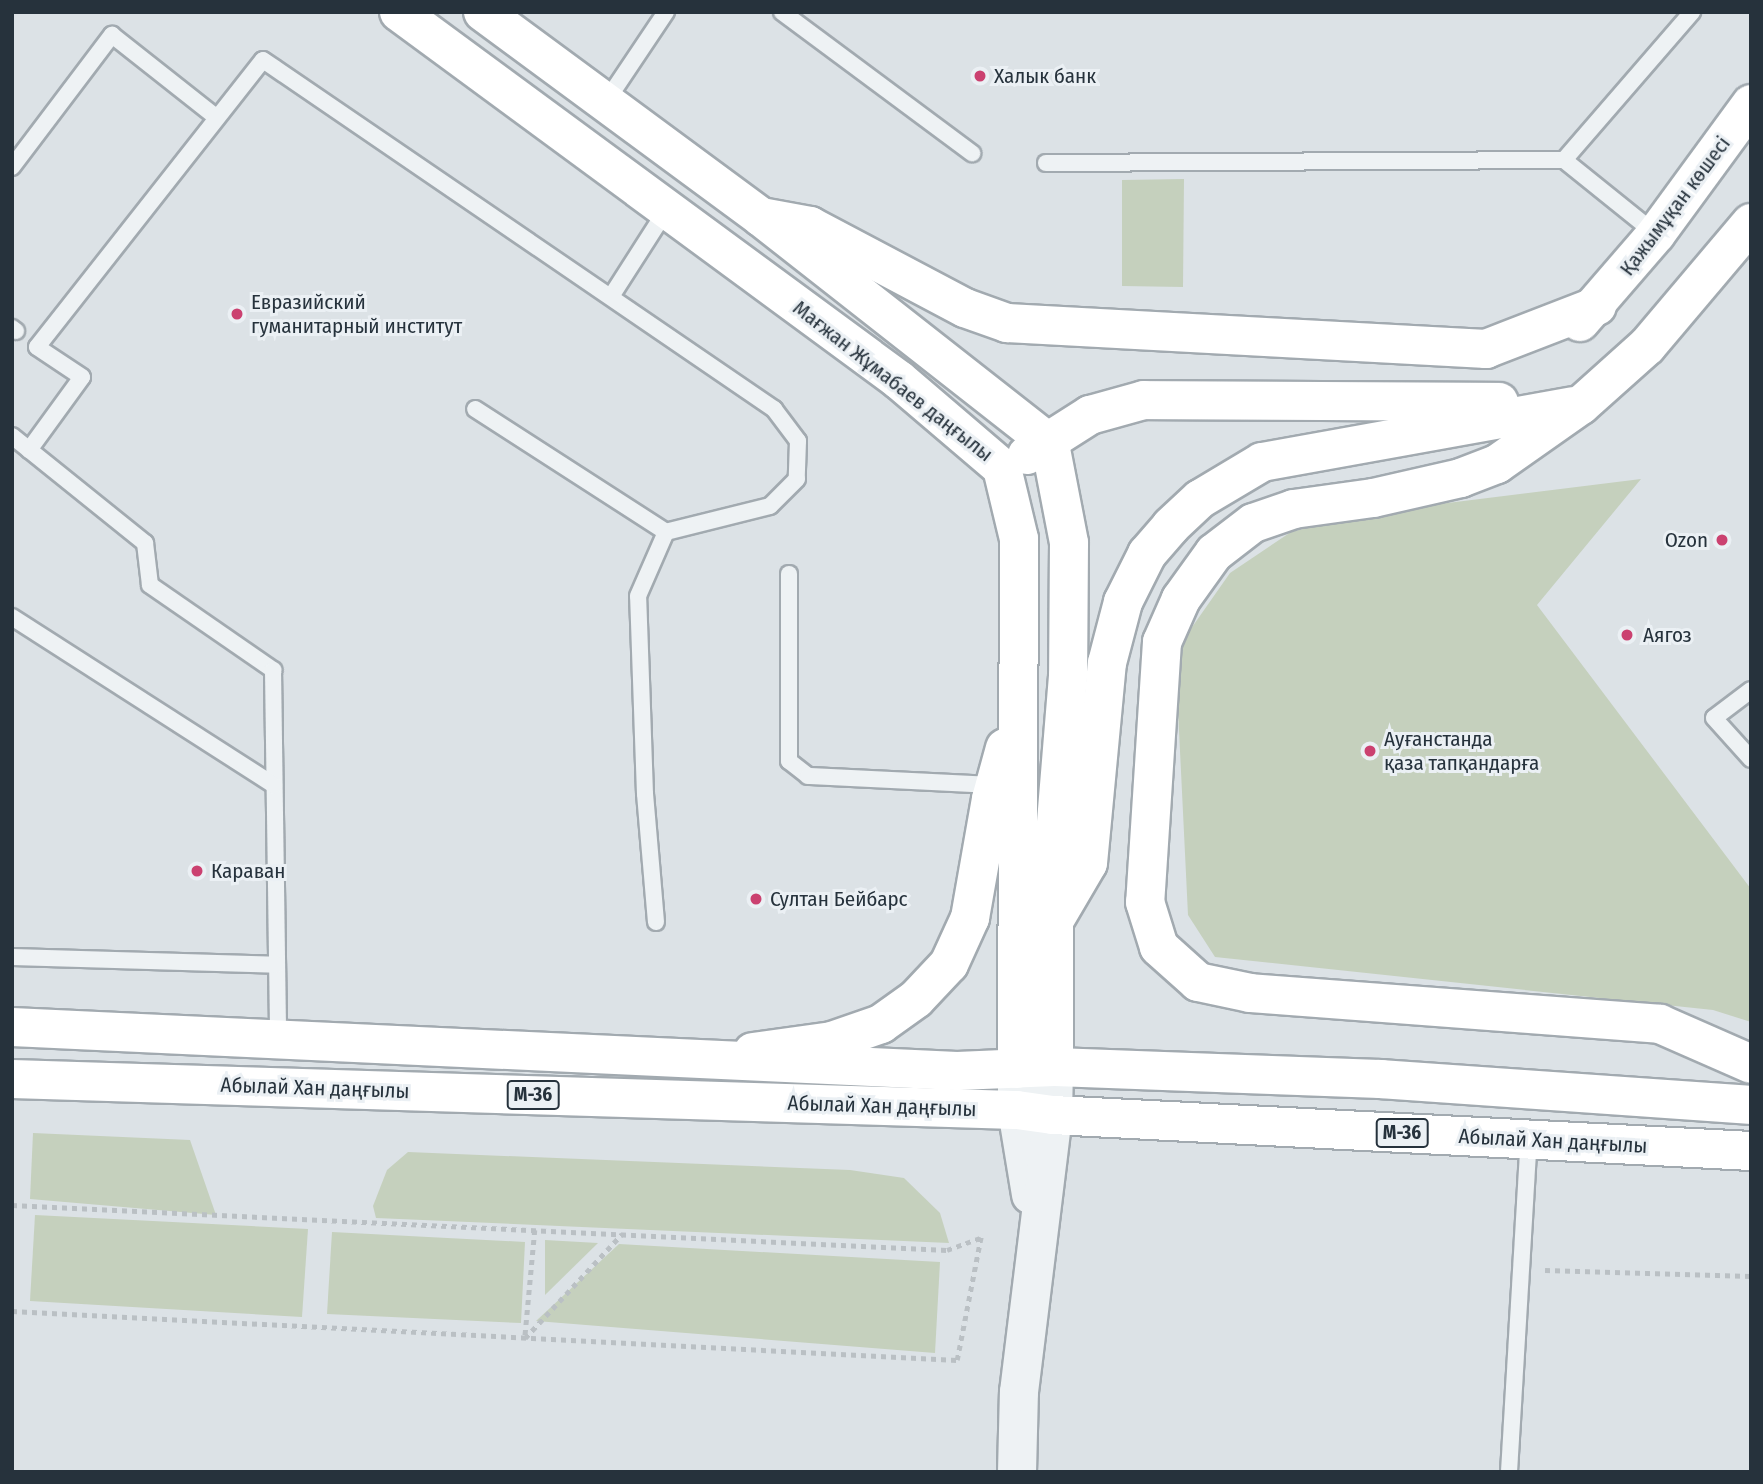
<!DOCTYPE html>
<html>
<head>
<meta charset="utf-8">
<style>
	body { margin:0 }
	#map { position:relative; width:1763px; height:1484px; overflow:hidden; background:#dce2e6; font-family:"Fira Sans Condensed",sans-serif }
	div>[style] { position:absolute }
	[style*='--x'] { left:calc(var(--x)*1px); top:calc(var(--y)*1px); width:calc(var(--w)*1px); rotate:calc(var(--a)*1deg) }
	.green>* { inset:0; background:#c5d0bd }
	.path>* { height:4.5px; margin-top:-2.25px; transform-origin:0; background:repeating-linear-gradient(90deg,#bac0c4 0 5px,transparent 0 10px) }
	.roads { filter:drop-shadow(2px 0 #a2aab0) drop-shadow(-2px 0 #a2aab0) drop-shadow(0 2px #a2aab0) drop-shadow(0 -2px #a2aab0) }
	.service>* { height:16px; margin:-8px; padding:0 8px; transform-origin:8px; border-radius:8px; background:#eef2f4 }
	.tertiary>* { height:38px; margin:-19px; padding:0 19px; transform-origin:19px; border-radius:19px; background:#eef2f4 }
	.secondary>* { height:38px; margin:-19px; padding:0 19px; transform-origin:19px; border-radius:19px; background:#fff }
	.primary>* { height:38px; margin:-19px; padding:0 19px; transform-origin:19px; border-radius:19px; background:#fff }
	.dots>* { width:19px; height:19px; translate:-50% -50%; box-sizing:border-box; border:4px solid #ebf0f4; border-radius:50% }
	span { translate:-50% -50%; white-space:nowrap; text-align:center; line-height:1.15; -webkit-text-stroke:6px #ebf0f4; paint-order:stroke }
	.shield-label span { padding:2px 5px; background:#ebf0f4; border:2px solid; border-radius:5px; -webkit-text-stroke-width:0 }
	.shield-label { font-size:19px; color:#26323c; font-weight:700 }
	.poi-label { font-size:21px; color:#26323c }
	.left { translate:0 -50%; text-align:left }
	.right { translate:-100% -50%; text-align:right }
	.street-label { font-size:21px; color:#26323c }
	.frame { position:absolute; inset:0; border:14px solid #26323c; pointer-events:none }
</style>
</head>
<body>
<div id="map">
	<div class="green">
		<div style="clip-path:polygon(1184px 179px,1183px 287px,1122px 286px,1122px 180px)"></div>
		<div style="clip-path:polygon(1641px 479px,1537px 605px,1751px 889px,1751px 1022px,1713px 1010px,1215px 957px,1188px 915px,1178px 710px,1183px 640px,1230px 573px,1291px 532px,1367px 513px)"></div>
		<div style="clip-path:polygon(33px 1133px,190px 1140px,216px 1215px,30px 1199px)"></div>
		<div style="clip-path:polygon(408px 1152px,850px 1170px,904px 1178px,940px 1213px,949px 1243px,376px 1218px,373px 1206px,387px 1170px)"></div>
		<div style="clip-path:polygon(35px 1215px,308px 1229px,302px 1317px,30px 1301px)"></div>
		<div style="clip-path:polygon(332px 1232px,525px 1242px,521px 1323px,327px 1314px)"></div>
		<div style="clip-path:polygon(545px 1240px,598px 1243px,545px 1295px)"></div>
		<div style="clip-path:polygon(619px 1244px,940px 1262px,935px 1353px,536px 1321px)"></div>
	</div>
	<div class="path">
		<div style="--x:12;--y:1205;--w:936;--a:2.76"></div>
		<div style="--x:947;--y:1250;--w:35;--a:-20"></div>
		<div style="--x:535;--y:1230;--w:108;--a:95.3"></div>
		<div style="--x:525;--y:1338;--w:142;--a:-47"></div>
		<div style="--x:1545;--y:1270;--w:206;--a:1.7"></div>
		<div style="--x:12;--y:1311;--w:946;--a:2.97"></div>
		<div style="--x:957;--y:1360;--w:125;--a:-79"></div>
	</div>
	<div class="roads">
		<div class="service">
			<div style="--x:782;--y:12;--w:237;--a:36.6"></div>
			<div style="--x:605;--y:103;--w:110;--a:-56.2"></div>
			<div style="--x:1046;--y:163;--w:518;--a:-0.33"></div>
			<div style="--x:12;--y:167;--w:166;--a:-52.9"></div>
			<div style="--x:112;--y:35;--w:132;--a:38.3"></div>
			<div style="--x:1656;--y:234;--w:118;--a:-141.2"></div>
			<div style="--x:1564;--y:160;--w:196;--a:-49.1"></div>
			<div style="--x:612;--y:295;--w:102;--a:-57.4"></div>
			<div style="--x:12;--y:328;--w:5;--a:37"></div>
			<div style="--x:12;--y:436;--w:171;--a:38.8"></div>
			<div style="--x:145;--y:543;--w:42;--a:83.2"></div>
			<div style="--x:150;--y:585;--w:150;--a:34.6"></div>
			<div style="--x:273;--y:670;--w:370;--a:89.2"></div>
			<div style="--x:29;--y:450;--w:90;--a:-54"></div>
			<div style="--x:82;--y:377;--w:54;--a:-146.3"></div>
			<div style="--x:37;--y:347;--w:365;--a:-51.8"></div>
			<div style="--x:263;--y:60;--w:619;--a:34.33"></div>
			<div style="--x:774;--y:409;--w:40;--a:53"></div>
			<div style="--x:798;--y:441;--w:38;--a:92"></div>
			<div style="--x:797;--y:479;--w:38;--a:135"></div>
			<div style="--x:770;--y:506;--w:107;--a:166"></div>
			<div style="--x:666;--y:532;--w:227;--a:-147.2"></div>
			<div style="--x:789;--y:574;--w:187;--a:90"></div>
			<div style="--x:789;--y:761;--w:24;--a:38"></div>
			<div style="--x:808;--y:776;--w:187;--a:2.8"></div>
			<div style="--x:12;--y:617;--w:311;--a:32.7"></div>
			<div style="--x:1751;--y:690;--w:46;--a:142.9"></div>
			<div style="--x:1714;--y:718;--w:55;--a:47.9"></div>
			<div style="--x:656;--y:922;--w:128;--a:-94.9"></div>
			<div style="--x:645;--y:794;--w:198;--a:-92"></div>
			<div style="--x:638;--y:596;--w:70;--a:-66.4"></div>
			<div style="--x:12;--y:957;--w:265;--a:1.7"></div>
			<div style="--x:1509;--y:1472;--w:333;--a:-86.6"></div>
		</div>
		<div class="tertiary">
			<div style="--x:1017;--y:1069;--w:41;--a:90"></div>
			<div style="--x:1017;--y:1110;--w:86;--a:80.6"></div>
			<div style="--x:1017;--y:1472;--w:80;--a:-88.6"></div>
			<div style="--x:1019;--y:1392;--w:279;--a:-83"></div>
			<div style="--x:1053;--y:1115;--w:48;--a:-88.8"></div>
		</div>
		<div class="secondary">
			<div style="--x:399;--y:12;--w:621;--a:36.35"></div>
			<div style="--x:899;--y:380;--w:135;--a:40.5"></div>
			<div style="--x:1002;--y:468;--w:73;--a:76.5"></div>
			<div style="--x:1019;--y:539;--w:530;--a:90.22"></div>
			<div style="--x:483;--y:12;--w:345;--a:36.4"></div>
			<div style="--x:761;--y:217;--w:367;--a:38.1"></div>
			<div style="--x:761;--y:217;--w:50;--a:10.4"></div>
			<div style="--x:810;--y:226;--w:175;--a:27.9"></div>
			<div style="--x:965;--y:308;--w:45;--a:19.7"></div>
			<div style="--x:1007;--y:323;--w:480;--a:3.1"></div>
			<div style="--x:1486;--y:349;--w:119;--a:-21.2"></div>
			<div style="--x:1751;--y:223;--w:161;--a:130.2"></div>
			<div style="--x:1647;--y:346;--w:89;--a:138.2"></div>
			<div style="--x:1581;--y:405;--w:103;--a:144.9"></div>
			<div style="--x:1497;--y:464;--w:39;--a:159"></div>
			<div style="--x:1461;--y:478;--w:90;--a:167.2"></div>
			<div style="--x:1373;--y:498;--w:80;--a:172.1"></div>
			<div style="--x:1294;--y:509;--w:43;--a:161.1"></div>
			<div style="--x:1253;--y:523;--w:49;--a:142.4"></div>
			<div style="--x:1214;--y:553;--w:57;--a:125.7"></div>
			<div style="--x:1181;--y:599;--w:47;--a:113.8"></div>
			<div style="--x:1162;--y:642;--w:261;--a:93.7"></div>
			<div style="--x:1145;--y:902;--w:47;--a:72.7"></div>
			<div style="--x:1159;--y:947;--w:52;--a:41.9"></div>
			<div style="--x:1198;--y:982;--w:53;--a:11.9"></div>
			<div style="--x:1250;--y:993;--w:411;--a:4.3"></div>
			<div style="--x:1660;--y:1024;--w:99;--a:23.7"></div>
			<div style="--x:1580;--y:322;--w:116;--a:-49.2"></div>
			<div style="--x:1656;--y:234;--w:161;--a:-53.8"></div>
			<div style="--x:1050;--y:444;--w:101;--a:79.1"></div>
			<div style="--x:1069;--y:543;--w:133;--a:90.4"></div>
			<div style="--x:1068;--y:676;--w:172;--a:94.7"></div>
			<div style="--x:1054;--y:847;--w:220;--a:90"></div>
			<div style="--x:1027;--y:455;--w:75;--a:-32.4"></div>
			<div style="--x:1090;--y:415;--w:56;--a:-15.5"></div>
			<div style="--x:1144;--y:400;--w:355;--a:0.3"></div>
			<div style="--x:1057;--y:916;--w:61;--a:-59.7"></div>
			<div style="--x:1088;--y:863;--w:201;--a:-84.6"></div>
			<div style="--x:1107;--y:663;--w:63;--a:-75.3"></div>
			<div style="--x:1123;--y:602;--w:54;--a:-63.4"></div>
			<div style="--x:1147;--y:554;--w:37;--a:-49"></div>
			<div style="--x:1171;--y:526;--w:40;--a:-43"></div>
			<div style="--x:1200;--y:499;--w:72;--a:-30.8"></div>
			<div style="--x:1262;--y:462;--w:315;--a:-10.2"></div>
			<div style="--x:753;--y:1052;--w:80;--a:-7.9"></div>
			<div style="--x:832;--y:1041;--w:52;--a:-19.1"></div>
			<div style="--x:881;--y:1024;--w:43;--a:-35.5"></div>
			<div style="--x:916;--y:999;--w:48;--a:-46.7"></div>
			<div style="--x:949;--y:964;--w:51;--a:-65.5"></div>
			<div style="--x:970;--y:918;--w:121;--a:-80"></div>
			<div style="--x:991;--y:799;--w:53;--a:-74.6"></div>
		</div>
		<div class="primary">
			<div style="--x:12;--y:1027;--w:946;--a:2.67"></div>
			<div style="--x:957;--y:1071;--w:97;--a:-2.4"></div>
			<div style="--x:1054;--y:1067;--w:327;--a:2.1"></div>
			<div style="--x:1381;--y:1079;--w:371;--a:4"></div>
			<div style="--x:12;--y:1079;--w:1005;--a:1.77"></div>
			<div style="--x:1017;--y:1110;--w:36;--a:8"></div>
			<div style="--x:1053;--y:1115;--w:699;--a:2.95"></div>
		</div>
	</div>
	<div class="dots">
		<div style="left:980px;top:76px;background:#cb4170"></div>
		<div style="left:237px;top:314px;background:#cb4170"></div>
		<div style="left:1722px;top:540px;background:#cb4170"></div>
		<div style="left:1627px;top:635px;background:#cb4170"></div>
		<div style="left:1370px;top:751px;background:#cb4170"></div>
		<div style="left:197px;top:871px;background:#cb4170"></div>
		<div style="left:756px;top:899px;background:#cb4170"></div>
	</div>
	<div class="shield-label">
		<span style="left:533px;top:1095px">M-36</span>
		<span style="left:1402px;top:1133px">M-36</span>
	</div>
	<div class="poi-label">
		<span class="left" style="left:994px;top:76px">Халык банк</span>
		<span class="left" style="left:251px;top:314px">Евразийский<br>гуманитарный институт</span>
		<span class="right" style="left:1708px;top:540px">Ozon</span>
		<span class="left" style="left:1643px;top:635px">Аягоз</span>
		<span class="left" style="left:1384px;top:751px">Ауғанстанда<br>қаза тапқандарға</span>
		<span class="left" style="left:211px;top:871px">Караван</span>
		<span class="left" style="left:770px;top:899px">Султан Бейбарс</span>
	</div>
	<div class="street-label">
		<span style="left:1675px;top:206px;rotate:-53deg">Қажымұқан көшесі</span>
		<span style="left:893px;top:381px;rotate:38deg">Мағжан Жұмабаев даңғылы</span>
		<span style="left:315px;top:1088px;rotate:2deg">Абылай Хан даңғылы</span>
		<span style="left:882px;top:1106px;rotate:2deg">Абылай Хан даңғылы</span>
		<span style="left:1553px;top:1141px;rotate:3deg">Абылай Хан даңғылы</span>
	</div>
	<div class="frame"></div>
</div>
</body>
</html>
